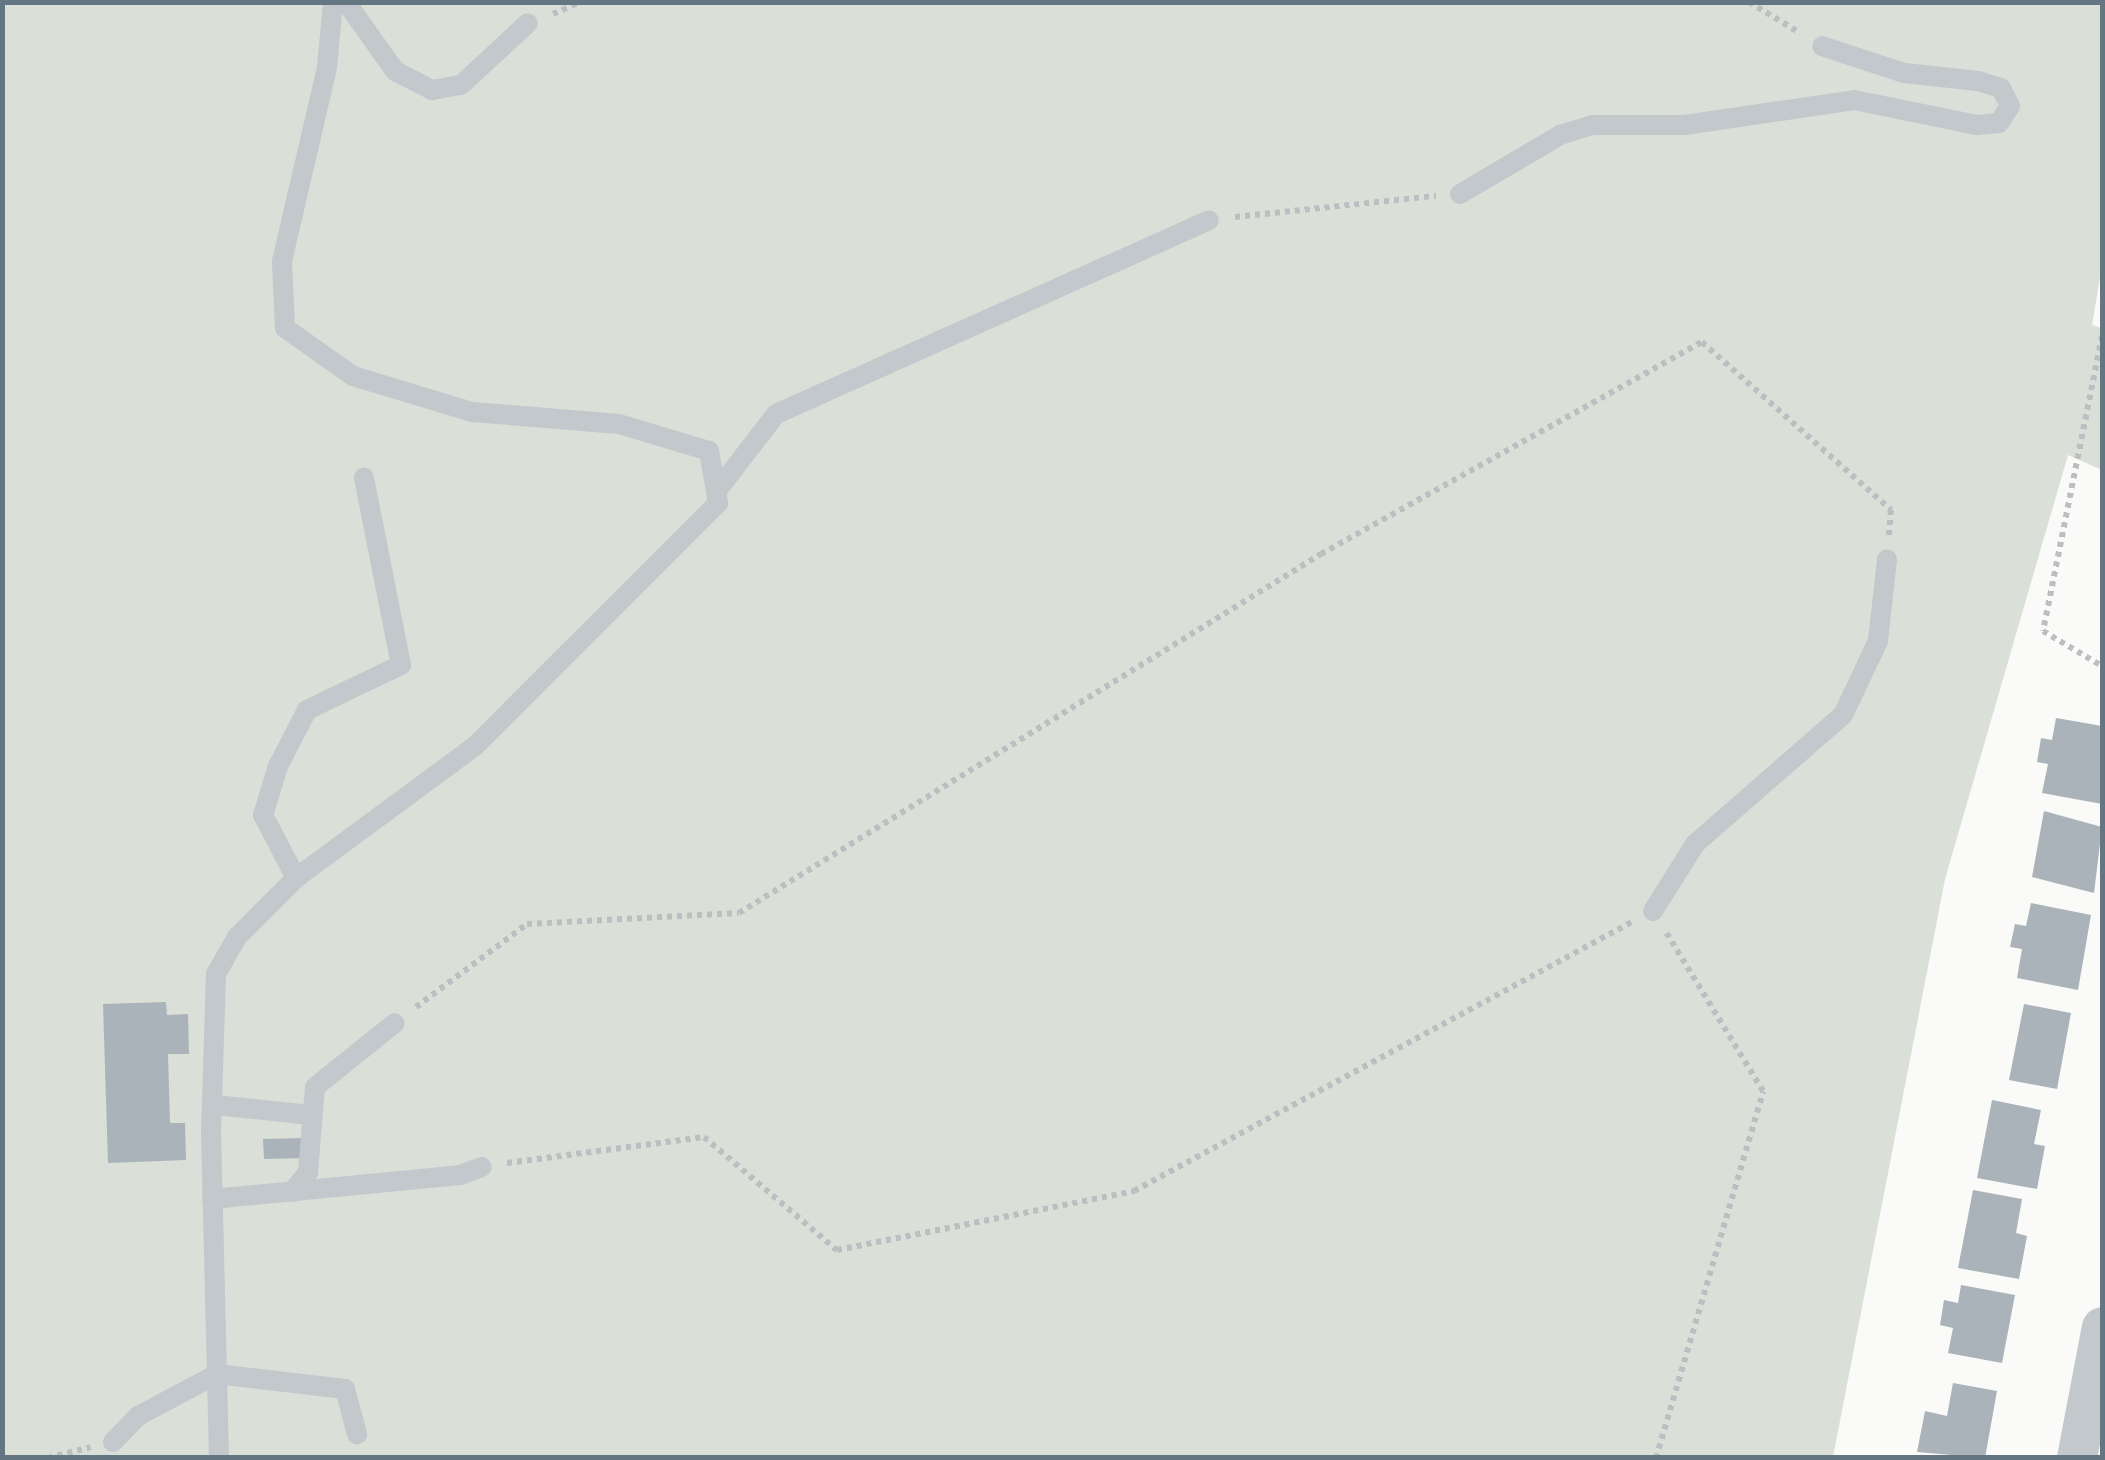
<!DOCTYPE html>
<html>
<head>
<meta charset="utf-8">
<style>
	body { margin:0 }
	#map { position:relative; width:2105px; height:1460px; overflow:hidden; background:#fafaf8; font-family:Karla,sans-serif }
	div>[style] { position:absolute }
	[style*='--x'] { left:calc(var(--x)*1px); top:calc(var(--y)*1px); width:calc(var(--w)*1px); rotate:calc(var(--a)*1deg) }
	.green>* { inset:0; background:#dadfd7 }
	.building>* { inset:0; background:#aab3b9 }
	.path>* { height:6px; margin-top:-3px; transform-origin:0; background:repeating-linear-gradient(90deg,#bbbfc2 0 5px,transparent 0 10px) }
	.service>* { height:20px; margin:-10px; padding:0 10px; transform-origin:10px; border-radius:10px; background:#c3c8cc }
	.minor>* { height:40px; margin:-20px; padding:0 20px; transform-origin:20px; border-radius:20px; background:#c3c8cc }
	span { translate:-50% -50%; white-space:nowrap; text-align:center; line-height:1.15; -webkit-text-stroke:10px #fff; paint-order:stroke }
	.frame { position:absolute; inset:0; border:5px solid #657683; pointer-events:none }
</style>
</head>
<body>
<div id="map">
	<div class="green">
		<div style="clip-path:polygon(3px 3px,2102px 3px,2102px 266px,2092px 325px,2102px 328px,2102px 470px,2068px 455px,1945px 879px,1833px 1457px,3px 1457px)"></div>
	</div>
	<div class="building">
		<div style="clip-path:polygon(2056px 718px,2102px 726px,2102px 804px,2042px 793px,2048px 764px,2037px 762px,2041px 738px,2052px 740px)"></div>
		<div style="clip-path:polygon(2044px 811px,2102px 827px,2094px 893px,2032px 877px)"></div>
		<div style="clip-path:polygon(2031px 903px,2091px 915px,2078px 990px,2017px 978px,2022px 949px,2010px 947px,2015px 924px,2026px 926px)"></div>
		<div style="clip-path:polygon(166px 1002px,167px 1015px,188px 1014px,189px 1054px,168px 1054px,170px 1123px,185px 1123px,186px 1160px,108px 1163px,103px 1004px)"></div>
		<div style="clip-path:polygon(2024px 1004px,2071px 1013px,2057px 1089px,2009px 1080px)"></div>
		<div style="clip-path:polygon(1992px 1100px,2041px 1110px,2034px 1144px,2045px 1146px,2037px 1189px,1977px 1178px)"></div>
		<div style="clip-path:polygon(306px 1138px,307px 1158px,264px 1159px,263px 1139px)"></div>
		<div style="clip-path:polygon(1973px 1190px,2022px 1199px,2016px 1233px,2027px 1236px,2019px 1279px,1958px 1268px)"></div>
		<div style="clip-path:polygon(1961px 1285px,2015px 1295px,2002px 1363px,1948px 1353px,1953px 1328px,1940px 1325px,1944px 1300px,1958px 1303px)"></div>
		<div style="clip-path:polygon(1953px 1383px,1997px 1391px,1985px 1458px,1917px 1452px,1925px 1411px,1947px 1416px)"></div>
	</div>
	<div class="path">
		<div style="--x:1749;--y:2;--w:60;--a:31.3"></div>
		<div style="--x:553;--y:14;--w:30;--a:-24"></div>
		<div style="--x:1235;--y:217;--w:202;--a:-6"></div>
		<div style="--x:2102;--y:336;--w:301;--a:101.3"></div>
		<div style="--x:2043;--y:631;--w:69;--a:30.7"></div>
		<div style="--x:416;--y:1007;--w:139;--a:-36.8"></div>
		<div style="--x:527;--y:924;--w:212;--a:-3"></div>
		<div style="--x:739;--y:913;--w:684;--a:-31.67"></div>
		<div style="--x:1321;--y:554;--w:436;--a:-29.1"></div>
		<div style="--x:1702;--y:342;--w:253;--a:41.6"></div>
		<div style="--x:1891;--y:510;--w:25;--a:95"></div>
		<div style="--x:507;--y:1163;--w:199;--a:-7.5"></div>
		<div style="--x:704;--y:1137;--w:175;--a:40.4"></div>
		<div style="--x:837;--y:1250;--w:303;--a:-11.2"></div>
		<div style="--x:1134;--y:1191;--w:566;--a:-28.38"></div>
		<div style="--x:48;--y:1458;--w:44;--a:-14.3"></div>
		<div style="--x:1656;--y:1458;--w:382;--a:-73.7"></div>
		<div style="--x:1763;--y:1091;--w:186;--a:-121.4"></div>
	</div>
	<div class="service">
		<div style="--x:346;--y:2;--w:85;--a:54.6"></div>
		<div style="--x:395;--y:71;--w:42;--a:27.2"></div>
		<div style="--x:432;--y:90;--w:29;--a:-10"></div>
		<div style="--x:461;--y:85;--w:91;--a:-42.8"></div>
		<div style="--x:1460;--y:194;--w:116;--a:-30.5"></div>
		<div style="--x:1560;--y:135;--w:34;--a:-17"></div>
		<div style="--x:1592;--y:125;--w:93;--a:0"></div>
		<div style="--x:1685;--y:125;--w:171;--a:-8.4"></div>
		<div style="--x:1854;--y:100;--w:126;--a:11.5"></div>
		<div style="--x:1977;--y:125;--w:22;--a:-5"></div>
		<div style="--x:1999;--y:123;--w:20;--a:-57"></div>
		<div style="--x:2010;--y:106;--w:20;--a:-117"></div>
		<div style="--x:2001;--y:88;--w:24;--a:-163"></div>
		<div style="--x:1978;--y:81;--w:74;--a:-173.8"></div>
		<div style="--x:1904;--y:73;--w:86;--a:-161.8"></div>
		<div style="--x:716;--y:492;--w:98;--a:-52.4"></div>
		<div style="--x:776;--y:414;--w:474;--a:-24.1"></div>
		<div style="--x:296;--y:878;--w:71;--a:-117.6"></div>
		<div style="--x:263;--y:815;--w:51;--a:-73"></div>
		<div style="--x:278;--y:766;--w:63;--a:-62.6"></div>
		<div style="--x:307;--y:710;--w:104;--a:-25.6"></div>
		<div style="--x:401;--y:665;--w:191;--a:-101.2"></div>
		<div style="--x:1653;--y:911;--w:79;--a:-57.9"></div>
		<div style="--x:1695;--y:844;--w:196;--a:-41.1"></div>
		<div style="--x:1843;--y:715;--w:82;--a:-64.7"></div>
		<div style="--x:1878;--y:641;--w:82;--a:-83.7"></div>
		<div style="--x:215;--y:1105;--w:97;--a:5.9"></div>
		<div style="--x:292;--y:1192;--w:26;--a:-51"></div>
		<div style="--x:308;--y:1172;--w:85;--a:-85.3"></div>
		<div style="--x:315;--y:1087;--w:102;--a:-38.7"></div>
		<div style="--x:212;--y:1199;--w:249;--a:-5.5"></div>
		<div style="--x:460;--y:1175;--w:23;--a:-20"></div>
		<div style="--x:113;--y:1442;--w:36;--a:-46"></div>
		<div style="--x:138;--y:1416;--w:89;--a:-28"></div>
		<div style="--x:217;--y:1374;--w:129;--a:6.7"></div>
		<div style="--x:345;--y:1389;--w:47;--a:75.1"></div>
		<div style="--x:219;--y:1458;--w:325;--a:-91.4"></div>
		<div style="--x:211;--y:1133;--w:159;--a:-88.2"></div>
		<div style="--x:216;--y:974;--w:43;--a:-60.4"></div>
		<div style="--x:237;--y:937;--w:83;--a:-45"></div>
		<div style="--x:296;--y:878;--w:222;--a:-36.4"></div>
		<div style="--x:475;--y:746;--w:344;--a:-45"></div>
		<div style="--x:718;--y:503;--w:53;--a:-99.8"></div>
		<div style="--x:709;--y:451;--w:94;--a:-163.3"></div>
		<div style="--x:619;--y:424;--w:147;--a:-175.3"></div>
		<div style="--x:472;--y:412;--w:124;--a:-163.2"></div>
		<div style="--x:353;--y:376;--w:83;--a:-144.8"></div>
		<div style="--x:285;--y:328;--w:67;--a:-92.6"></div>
		<div style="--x:282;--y:261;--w:199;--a:-76.9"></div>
		<div style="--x:327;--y:67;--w:65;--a:-84.7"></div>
	</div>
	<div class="minor">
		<div style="--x:2077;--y:1458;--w:133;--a:-79.2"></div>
	</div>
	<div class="frame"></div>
</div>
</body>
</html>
